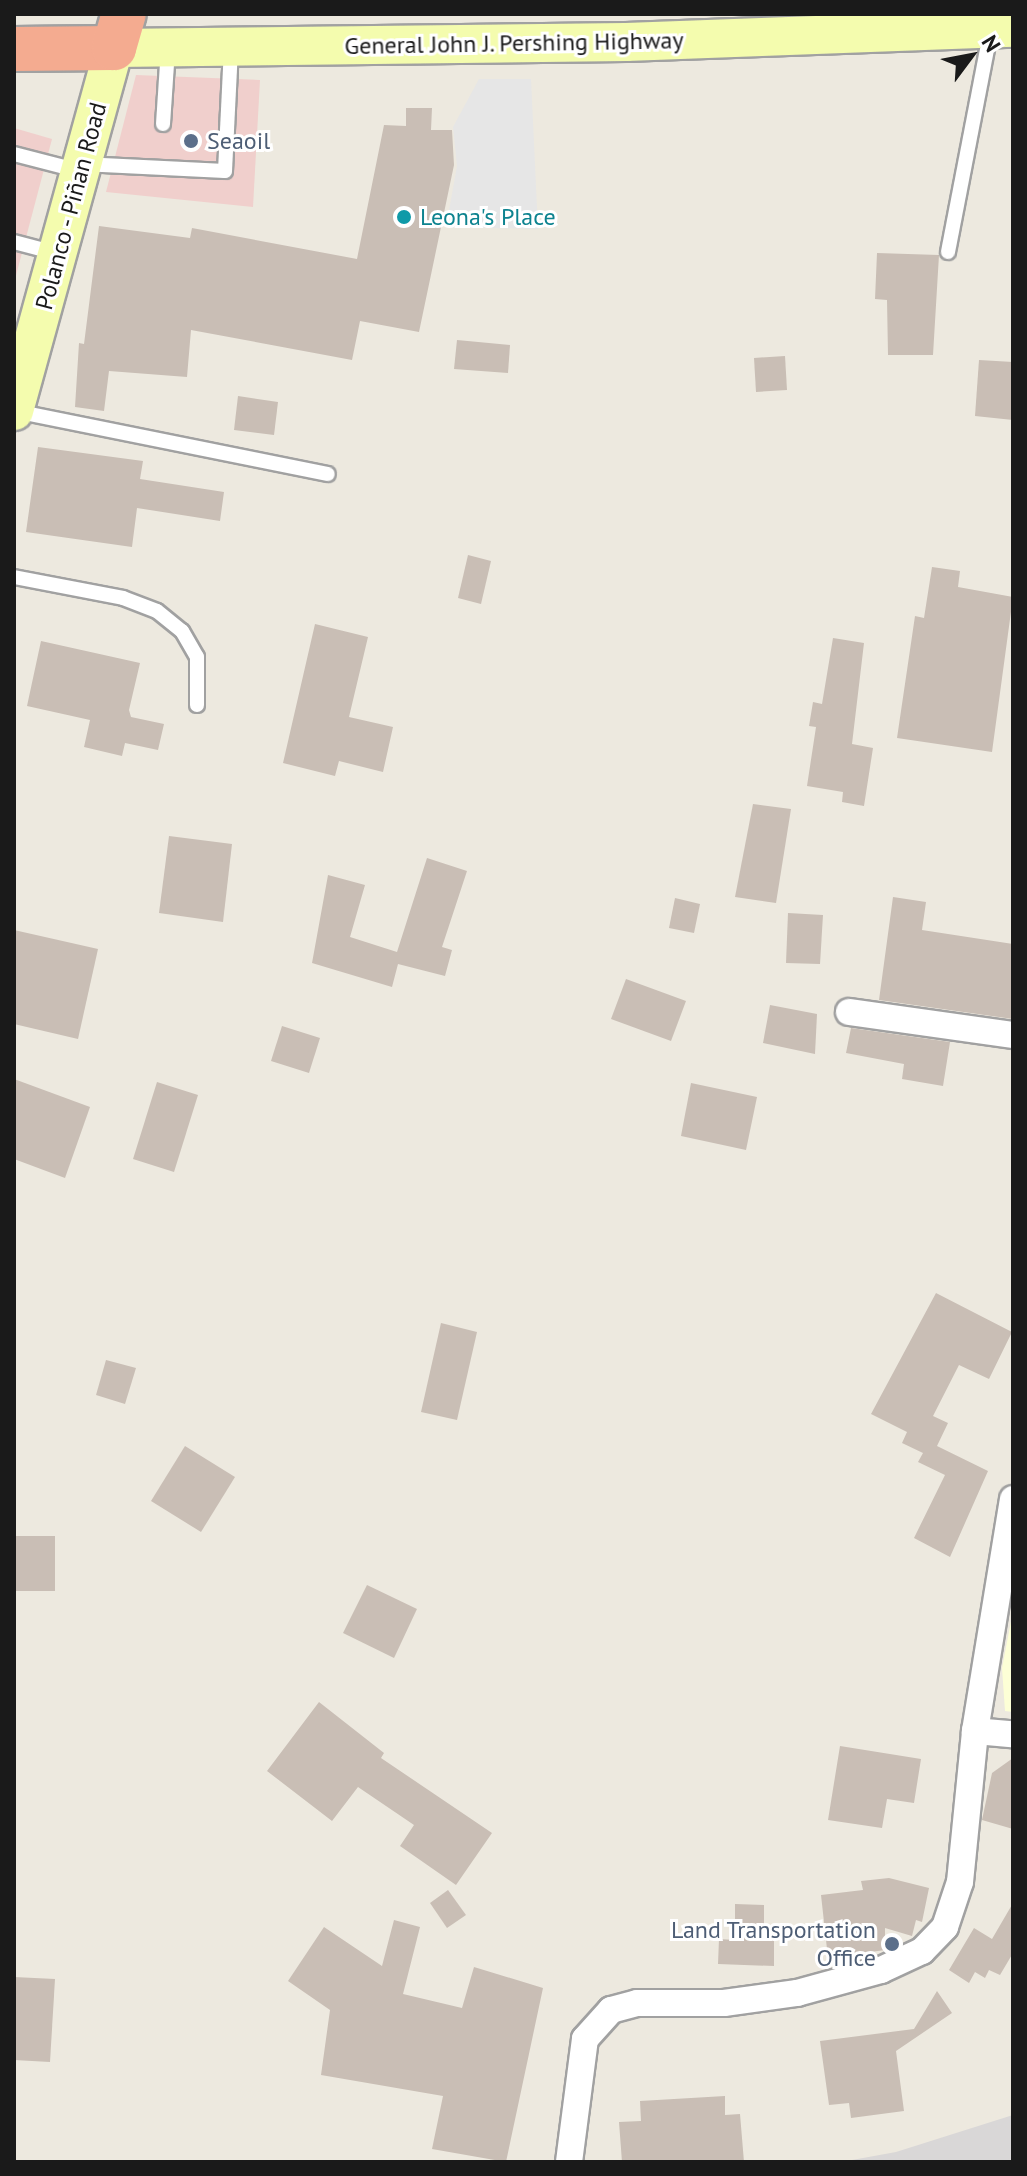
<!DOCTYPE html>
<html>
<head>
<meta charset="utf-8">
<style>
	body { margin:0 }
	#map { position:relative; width:1027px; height:2176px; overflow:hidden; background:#ede9df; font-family:"PT Sans",sans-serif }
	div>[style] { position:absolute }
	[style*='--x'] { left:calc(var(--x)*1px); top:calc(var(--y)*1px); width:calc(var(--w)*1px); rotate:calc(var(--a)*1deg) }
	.residential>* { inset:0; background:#d9d7d7 }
	.commercial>* { inset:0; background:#f0cfcc }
	.education>* { inset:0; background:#fdffd6 }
	.parking>* { inset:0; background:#e6e6e6 }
	.building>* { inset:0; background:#c9beb5 }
	.roads { filter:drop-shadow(2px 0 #a1a1a1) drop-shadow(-2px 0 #a1a1a1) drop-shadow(0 2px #a1a1a1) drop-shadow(0 -2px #a1a1a1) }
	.service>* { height:14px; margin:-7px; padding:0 7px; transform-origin:7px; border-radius:7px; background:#fff }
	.minor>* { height:26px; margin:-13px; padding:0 13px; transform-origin:13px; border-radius:13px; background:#fff }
	.secondary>* { height:38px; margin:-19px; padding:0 19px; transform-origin:19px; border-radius:19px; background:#f4fcae }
	.trunk>* { height:44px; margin:-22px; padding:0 22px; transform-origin:22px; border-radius:22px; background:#f4ab90 }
	.dots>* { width:22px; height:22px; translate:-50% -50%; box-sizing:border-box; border:4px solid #fff; border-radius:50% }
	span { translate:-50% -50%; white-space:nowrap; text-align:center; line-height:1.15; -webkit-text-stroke:6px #fff; paint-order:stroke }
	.street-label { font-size:24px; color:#1a1a1a }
	.service-label { font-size:24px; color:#4e5e75 }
	.left { translate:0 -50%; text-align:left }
	.right { translate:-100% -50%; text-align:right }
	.culture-label { font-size:24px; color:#0d838f }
	.frame { position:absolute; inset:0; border:16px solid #1a1a1a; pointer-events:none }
	.north { position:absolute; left:931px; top:16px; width:80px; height:80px; -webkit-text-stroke:6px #fff; paint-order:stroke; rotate:58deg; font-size:22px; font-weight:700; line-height:32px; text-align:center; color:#1a1a1a }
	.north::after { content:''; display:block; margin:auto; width:28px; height:36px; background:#1a1a1a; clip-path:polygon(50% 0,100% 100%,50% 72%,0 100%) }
</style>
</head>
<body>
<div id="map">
	<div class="residential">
		<div style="clip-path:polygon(1013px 2115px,1013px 2162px,841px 2162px,896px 2152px)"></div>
	</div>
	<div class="commercial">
		<div style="clip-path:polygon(136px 75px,260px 80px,253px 207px,106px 192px)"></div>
		<div style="clip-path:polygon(14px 128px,52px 139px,14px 283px)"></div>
	</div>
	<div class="education">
		<div style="clip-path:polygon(1013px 1611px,1013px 1712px,1005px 1711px,1002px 1668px)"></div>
	</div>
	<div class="parking">
		<div style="clip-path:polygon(479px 79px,531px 79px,538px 229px,446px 227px,457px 166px,453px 127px)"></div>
	</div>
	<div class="building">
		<div style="clip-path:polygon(406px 108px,432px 108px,431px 130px,452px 130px,454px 165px,419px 332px,360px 321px,352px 360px,191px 330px,187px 377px,109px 371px,104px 411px,75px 407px,79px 343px,84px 344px,99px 226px,190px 238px,192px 228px,357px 259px,384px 125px,406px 126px)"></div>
		<div style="clip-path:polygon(877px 253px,939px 255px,933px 355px,888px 355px,887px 300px,875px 299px)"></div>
		<div style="clip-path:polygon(457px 340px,510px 345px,508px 373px,454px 369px)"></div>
		<div style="clip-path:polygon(785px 356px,787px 390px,756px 392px,754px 358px)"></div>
		<div style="clip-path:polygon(979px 360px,1013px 362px,1013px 420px,975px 416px)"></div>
		<div style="clip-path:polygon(238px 396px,278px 402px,274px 435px,234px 430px)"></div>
		<div style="clip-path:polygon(38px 447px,143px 461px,140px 479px,224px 492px,220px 521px,137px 508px,132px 547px,26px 532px)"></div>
		<div style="clip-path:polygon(468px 555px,491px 561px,481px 604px,458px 598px)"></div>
		<div style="clip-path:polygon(932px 567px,960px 571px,958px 587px,1013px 597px,992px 752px,897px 738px,915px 616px,924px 618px)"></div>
		<div style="clip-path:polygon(315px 624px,368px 637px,349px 717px,393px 727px,383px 772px,339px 761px,335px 776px,283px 763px)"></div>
		<div style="clip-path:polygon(833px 638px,864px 643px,852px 744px,873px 748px,864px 806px,842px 802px,843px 792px,807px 786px,816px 727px,809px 726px,813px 702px,822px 704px)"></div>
		<div style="clip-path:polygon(41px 641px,140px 663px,129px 710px,131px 717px,164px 724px,158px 750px,125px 743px,122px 756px,84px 747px,90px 720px,27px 706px)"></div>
		<div style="clip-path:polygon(753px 804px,791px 809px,776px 903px,735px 897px)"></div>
		<div style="clip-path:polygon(169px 836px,232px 844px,223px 922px,159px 913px)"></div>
		<div style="clip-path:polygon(427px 858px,467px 871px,442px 947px,452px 950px,445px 976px,398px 964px,392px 987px,312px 963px,328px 875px,365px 885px,350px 937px,397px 952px)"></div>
		<div style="clip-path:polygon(893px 897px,926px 902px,922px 930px,1013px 944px,1013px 1019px,879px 1000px)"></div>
		<div style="clip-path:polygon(675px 898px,700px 904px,694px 933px,669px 928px)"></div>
		<div style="clip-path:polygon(788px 913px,823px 915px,820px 964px,786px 963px)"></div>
		<div style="clip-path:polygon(14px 930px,98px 949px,78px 1039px,14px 1024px)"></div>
		<div style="clip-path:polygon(626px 979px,686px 1001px,671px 1041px,611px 1019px)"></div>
		<div style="clip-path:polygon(770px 1005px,817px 1014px,815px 1054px,763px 1043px)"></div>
		<div style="clip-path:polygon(282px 1026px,320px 1038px,309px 1073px,271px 1061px)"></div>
		<div style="clip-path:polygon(851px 1028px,950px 1042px,943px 1086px,902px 1079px,904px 1064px,846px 1053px)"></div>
		<div style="clip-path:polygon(14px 1079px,90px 1107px,65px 1178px,14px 1159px)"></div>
		<div style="clip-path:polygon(157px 1082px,198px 1095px,174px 1172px,133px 1159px)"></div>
		<div style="clip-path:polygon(691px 1083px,757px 1097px,746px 1150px,681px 1136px)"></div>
		<div style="clip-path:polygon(936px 1293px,1012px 1332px,989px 1379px,959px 1365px,933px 1416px,948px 1423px,937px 1446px,988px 1471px,950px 1557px,914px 1538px,945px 1475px,918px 1462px,923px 1453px,902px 1443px,907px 1432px,871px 1414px)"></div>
		<div style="clip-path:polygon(441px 1323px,477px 1332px,457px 1420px,421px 1412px)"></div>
		<div style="clip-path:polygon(106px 1360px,136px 1368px,125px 1404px,96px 1395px)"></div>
		<div style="clip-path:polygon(185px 1446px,235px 1477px,201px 1532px,151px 1501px)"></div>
		<div style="clip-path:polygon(14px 1536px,55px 1536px,55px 1591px,14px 1591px)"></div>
		<div style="clip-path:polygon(367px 1585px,417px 1609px,394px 1658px,343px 1633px)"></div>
		<div style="clip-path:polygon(319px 1702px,384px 1753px,381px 1758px,492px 1833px,456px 1885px,400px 1846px,414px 1825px,358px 1787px,332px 1821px,267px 1771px)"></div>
		<div style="clip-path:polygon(840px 1746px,921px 1759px,914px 1803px,887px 1799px,882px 1828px,828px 1820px)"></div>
		<div style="clip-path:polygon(1013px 1758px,1013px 1829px,982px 1820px,992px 1773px)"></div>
		<div style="clip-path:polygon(889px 1878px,929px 1888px,922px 1922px,916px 1920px,912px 1936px,885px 1928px,885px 1950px,828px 1958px,821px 1895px,863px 1890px,861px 1881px)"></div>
		<div style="clip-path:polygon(448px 1890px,466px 1915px,447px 1928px,430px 1903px)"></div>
		<div style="clip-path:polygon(1013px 1903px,1013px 1953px,1000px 1975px,989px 1970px,985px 1978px,975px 1972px,969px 1983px,949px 1970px,974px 1928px,992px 1939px)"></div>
		<div style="clip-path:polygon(735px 1904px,764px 1905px,764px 1936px,774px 1936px,774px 1966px,718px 1964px,719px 1939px,735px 1940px)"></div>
		<div style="clip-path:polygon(394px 1920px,420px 1927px,403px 1994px,462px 2008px,474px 1967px,543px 1988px,506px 2162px,432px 2149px,443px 2096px,321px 2075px,330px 2010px,288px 1981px,324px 1927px,382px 1966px)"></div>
		<div style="clip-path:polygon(14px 1977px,55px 1979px,50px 2062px,14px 2060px)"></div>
		<div style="clip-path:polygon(937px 1991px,952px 2013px,896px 2051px,904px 2111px,851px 2118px,849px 2103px,829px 2105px,820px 2041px,914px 2029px)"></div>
		<div style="clip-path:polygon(725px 2096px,725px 2115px,740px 2114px,744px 2162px,622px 2162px,619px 2122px,641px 2121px,640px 2101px)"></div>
	</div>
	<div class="roads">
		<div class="service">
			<div style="--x:163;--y:124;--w:76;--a:-86.2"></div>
			<div style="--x:14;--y:154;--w:68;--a:14.4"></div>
			<div style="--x:82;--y:164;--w:143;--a:2.8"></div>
			<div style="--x:225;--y:171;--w:124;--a:-87.2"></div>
			<div style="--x:14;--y:242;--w:43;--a:14.7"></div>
			<div style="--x:948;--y:252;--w:227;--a:-79.1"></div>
			<div style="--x:15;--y:411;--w:319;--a:11.4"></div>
			<div style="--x:14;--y:577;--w:111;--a:10.9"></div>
			<div style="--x:123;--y:598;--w:36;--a:21"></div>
			<div style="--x:157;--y:611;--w:32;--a:39"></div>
			<div style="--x:182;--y:631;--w:30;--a:60"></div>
			<div style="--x:197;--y:657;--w:48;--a:90"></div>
		</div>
		<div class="minor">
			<div style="--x:849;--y:1012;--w:166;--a:8"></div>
			<div style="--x:975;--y:1731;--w:38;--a:5"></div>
			<div style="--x:569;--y:2162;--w:124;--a:-82.6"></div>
			<div style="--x:585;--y:2039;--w:39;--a:-48"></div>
			<div style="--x:611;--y:2010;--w:27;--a:-15"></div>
			<div style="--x:637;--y:2003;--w:87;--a:0"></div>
			<div style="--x:724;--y:2003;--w:74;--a:-7.8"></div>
			<div style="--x:797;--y:1993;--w:87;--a:-15.3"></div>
			<div style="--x:881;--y:1970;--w:45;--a:-24.9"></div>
			<div style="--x:922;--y:1951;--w:33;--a:-46"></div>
			<div style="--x:945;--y:1927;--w:47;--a:-71.6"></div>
			<div style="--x:960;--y:1882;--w:152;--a:-84.3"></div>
			<div style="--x:975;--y:1731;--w:235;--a:-80.7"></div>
		</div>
		<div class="secondary">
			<div style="--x:14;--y:411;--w:377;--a:-74.6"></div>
			<div style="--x:114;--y:48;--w:512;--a:-0.67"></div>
			<div style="--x:626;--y:42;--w:387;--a:-2.1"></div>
		</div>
		<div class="trunk">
			<div style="--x:14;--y:49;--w:100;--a:-0.6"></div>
			<div style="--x:114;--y:48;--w:35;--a:-74"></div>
		</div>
	</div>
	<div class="dots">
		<div style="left:191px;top:141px;background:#5c6f8a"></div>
		<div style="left:404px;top:217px;background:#0f9aa8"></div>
		<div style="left:892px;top:1944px;background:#5c6f8a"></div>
	</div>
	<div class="street-label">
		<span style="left:514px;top:43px;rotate:-1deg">General John J. Pershing Highway</span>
		<span style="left:71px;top:206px;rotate:-75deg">Polanco - Piñan Road</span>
	</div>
	<div class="service-label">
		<span class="left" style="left:207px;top:141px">Seaoil</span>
		<span class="right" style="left:876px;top:1944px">Land Transportation<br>Office</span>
	</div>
	<div class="culture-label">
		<span class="left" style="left:420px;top:217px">Leona's Place</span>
	</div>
	<div class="frame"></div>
	<div class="north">N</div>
</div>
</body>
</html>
